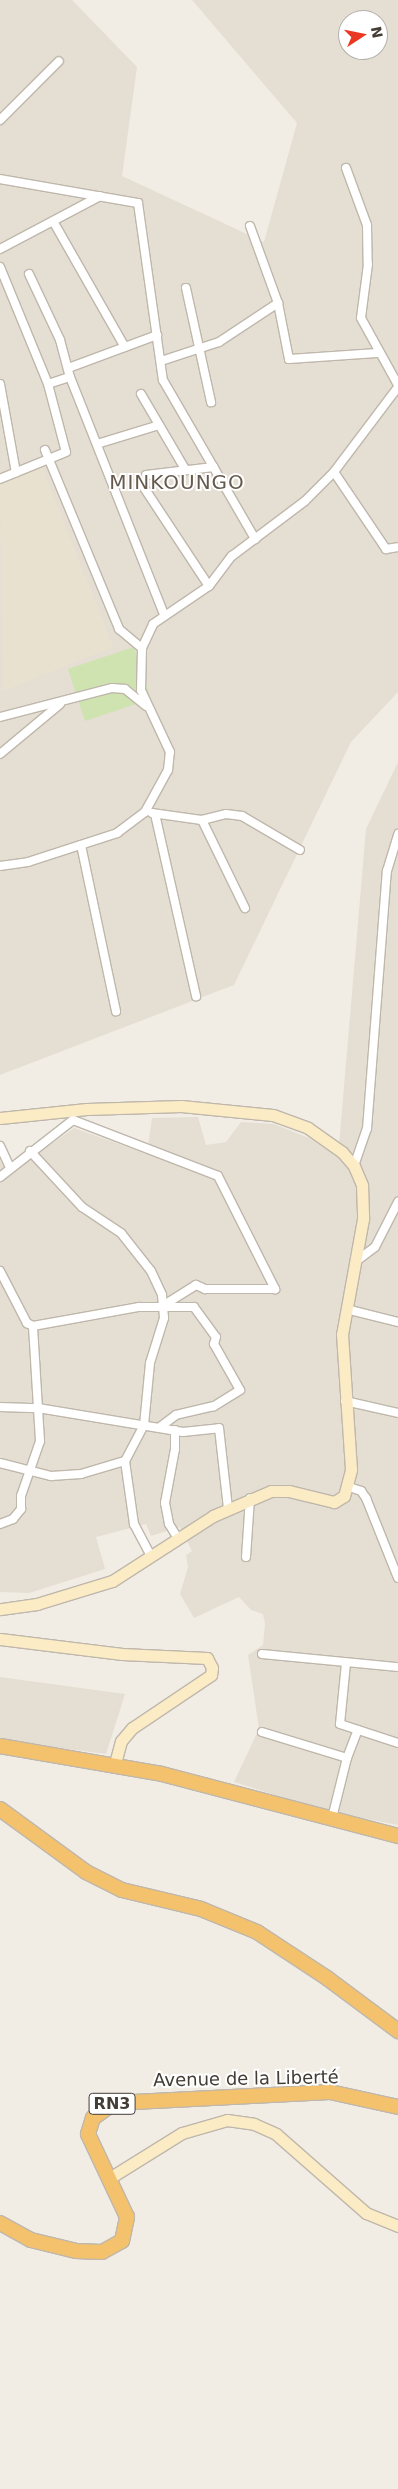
<!DOCTYPE html>
<html>
<head>
<meta charset="utf-8">
<style>
	body { margin:0 }
	#map { position:relative; width:398px; height:2489px; overflow:hidden; background:#f1ede5; font-family:"DejaVu Sans",sans-serif }
	div>[style] { position:absolute }
	[style*='--x'] { left:calc(var(--x)*1px); top:calc(var(--y)*1px); width:calc(var(--w)*1px); rotate:calc(var(--a)*1deg) }
	.residential>* { inset:0; background:#e5ded3 }
	.education>* { inset:0; background:#e9e1cf }
	.green>* { inset:0; background:#cee3b0 }
	.roads { filter:drop-shadow(1px 0 #bfb7ab) drop-shadow(-1px 0 #bfb7ab) drop-shadow(0 1px #bfb7ab) drop-shadow(0 -1px #bfb7ab) }
	.street>* { height:8px; margin:-4px; padding:0 4px; transform-origin:4px; border-radius:4px; background:#fff }
	.secondary>* { height:11px; margin:-5.5px; padding:0 5.5px; transform-origin:5.5px; border-radius:5.5px; background:#fbecc5 }
	.highway>* { height:14px; margin:-7px; padding:0 7px; transform-origin:7px; border-radius:7px; background:#f4c26d }
	span { translate:-50% -50%; white-space:nowrap; text-align:center; line-height:1.15; -webkit-text-stroke:4px #fff; paint-order:stroke }
	.shield-label span { padding:1px 4px; background:#fff; border:1px solid; border-radius:4px; -webkit-text-stroke-width:0 }
	.shield-label { font-size:16px; color:#433d35; font-weight:700 }
	.street-label { font-size:18px; color:#433d35 }
	.quarter-label { font-size:20px; color:#655a4d; letter-spacing:1px }
	.north { position:absolute; left:338px; top:10px; width:50px; height:50px; box-sizing:border-box; background:#fff; border:1px solid #b4b1ae; border-radius:50%; rotate:79deg; font-size:14px; font-weight:700; line-height:20px; text-align:center; color:#433d35 }
	.north::after { content:''; display:block; margin:auto; width:18px; height:22px; background:#eb3822; clip-path:polygon(50% 0,100% 100%,50% 72%,0 100%) }
</style>
</head>
<body>
<div id="map">
	<div class="residential">
		<div style="clip-path:polygon(evenodd,0 0,72px 0,137px 67px,122px 176px,264px 242px,297px 123px,192px 0,398px 0,398px 692px,351px 742px,234px 985px,0 1075px,0 0,348px 20px,378px 20px,378px 50px,348px 50px,348px 20px)"></div>
		<div style="clip-path:polygon(398px 762px,398px 1825px,327px 1811px,234px 1782px,259px 1729px,248px 1655px,263px 1645px,265px 1624px,263px 1614px,251px 1610px,239px 1597px,194px 1618px,180px 1594px,188px 1567px,186px 1555px,192px 1551px,180px 1527px,151px 1536px,146px 1524px,96px 1537px,105px 1569px,29px 1593px,0 1592px,0 1160px,4px 1166px,18px 1168px,74px 1128px,147px 1154px,152px 1118px,198px 1117px,206px 1145px,226px 1142px,241px 1122px,274px 1124px,309px 1138px,338px 1157px,366px 829px)"></div>
		<div style="clip-path:polygon(0 1677px,125px 1694px,106px 1754px,0 1740px)"></div>
	</div>
	<div class="education">
		<div style="clip-path:polygon(42px 467px,113px 647px,3px 691px,0 485px)"></div>
	</div>
	<div class="green">
		<div style="clip-path:polygon(134px 647px,151px 699px,85px 721px,68px 669px)"></div>
	</div>
	<div class="roads">
		<div class="street">
			<div style="--x:0;--y:120;--w:83;--a:-45"></div>
			<div style="--x:346;--y:168;--w:61;--a:69.8"></div>
			<div style="--x:367;--y:225;--w:39;--a:89"></div>
			<div style="--x:368;--y:264;--w:54;--a:97.4"></div>
			<div style="--x:361;--y:318;--w:77;--a:61.1"></div>
			<div style="--x:0;--y:179;--w:140;--a:9.9"></div>
			<div style="--x:138;--y:203;--w:179;--a:82"></div>
			<div style="--x:163;--y:380;--w:184;--a:59.9"></div>
			<div style="--x:53;--y:221;--w:145;--a:60.3"></div>
			<div style="--x:250;--y:226;--w:82;--a:70"></div>
			<div style="--x:278;--y:303;--w:57;--a:78.9"></div>
			<div style="--x:289;--y:359;--w:88;--a:-3.9"></div>
			<div style="--x:0;--y:249;--w:113;--a:-27.9"></div>
			<div style="--x:0;--y:267;--w:126;--a:67.7"></div>
			<div style="--x:48;--y:384;--w:70;--a:75.2"></div>
			<div style="--x:66;--y:452;--w:71;--a:157.8"></div>
			<div style="--x:29;--y:274;--w:73;--a:64.8"></div>
			<div style="--x:60;--y:340;--w:38;--a:75"></div>
			<div style="--x:70;--y:377;--w:256;--a:68.4"></div>
			<div style="--x:186;--y:288;--w:117;--a:77.6"></div>
			<div style="--x:161;--y:361;--w:61;--a:-18.1"></div>
			<div style="--x:219;--y:342;--w:71;--a:-33.5"></div>
			<div style="--x:71;--y:367;--w:92;--a:-20.4"></div>
			<div style="--x:0;--y:384;--w:90;--a:79.8"></div>
			<div style="--x:48;--y:384;--w:23;--a:-18"></div>
			<div style="--x:141;--y:394;--w:87;--a:59.6"></div>
			<div style="--x:97;--y:444;--w:65;--a:-17"></div>
			<div style="--x:45;--y:450;--w:194;--a:67.5"></div>
			<div style="--x:119;--y:629;--w:30;--a:40"></div>
			<div style="--x:334;--y:472;--w:106;--a:-53"></div>
			<div style="--x:146;--y:475;--w:68;--a:-6.7"></div>
			<div style="--x:139;--y:480;--w:127;--a:56.6"></div>
			<div style="--x:0;--y:717;--w:116;--a:-14.5"></div>
			<div style="--x:112;--y:688;--w:13;--a:4"></div>
			<div style="--x:125;--y:689;--w:27;--a:39"></div>
			<div style="--x:0;--y:754;--w:78;--a:-39.8"></div>
			<div style="--x:152;--y:813;--w:50;--a:8"></div>
			<div style="--x:202;--y:820;--w:98;--a:64"></div>
			<div style="--x:155;--y:814;--w:187;--a:77.3"></div>
			<div style="--x:202;--y:820;--w:25;--a:-14"></div>
			<div style="--x:226;--y:814;--w:16;--a:7"></div>
			<div style="--x:242;--y:816;--w:67;--a:30.4"></div>
			<div style="--x:81;--y:845;--w:170;--a:78.1"></div>
			<div style="--x:0;--y:866;--w:28;--a:-8"></div>
			<div style="--x:28;--y:862;--w:94;--a:-18"></div>
			<div style="--x:117;--y:833;--w:35;--a:-37"></div>
			<div style="--x:145;--y:812;--w:48;--a:-61.3"></div>
			<div style="--x:168;--y:770;--w:18;--a:-84"></div>
			<div style="--x:170;--y:752;--w:68;--a:-115.1"></div>
			<div style="--x:141;--y:690;--w:42;--a:-88.6"></div>
			<div style="--x:142;--y:648;--w:26;--a:-65"></div>
			<div style="--x:153;--y:624;--w:68;--a:-34.2"></div>
			<div style="--x:209;--y:586;--w:38;--a:-53"></div>
			<div style="--x:232;--y:556;--w:91;--a:-37"></div>
			<div style="--x:305;--y:501;--w:41;--a:-45"></div>
			<div style="--x:334;--y:472;--w:93;--a:56"></div>
			<div style="--x:386;--y:549;--w:12;--a:-9"></div>
			<div style="--x:0;--y:1146;--w:23;--a:65"></div>
			<div style="--x:30;--y:1151;--w:76;--a:47.1"></div>
			<div style="--x:82;--y:1207;--w:47;--a:33.7"></div>
			<div style="--x:121;--y:1233;--w:48;--a:51.7"></div>
			<div style="--x:151;--y:1271;--w:26;--a:65"></div>
			<div style="--x:162;--y:1295;--w:23;--a:85"></div>
			<div style="--x:164;--y:1318;--w:47;--a:107.3"></div>
			<div style="--x:150;--y:1363;--w:62;--a:95.5"></div>
			<div style="--x:144;--y:1425;--w:41;--a:117.8"></div>
			<div style="--x:125;--y:1461;--w:64;--a:81.9"></div>
			<div style="--x:134;--y:1524;--w:34;--a:62"></div>
			<div style="--x:354;--y:1166;--w:39;--a:-71"></div>
			<div style="--x:367;--y:1129;--w:259;--a:-85.6"></div>
			<div style="--x:387;--y:871;--w:39;--a:-73"></div>
			<div style="--x:0;--y:1177;--w:93;--a:-38"></div>
			<div style="--x:73;--y:1120;--w:155;--a:21.1"></div>
			<div style="--x:218;--y:1176;--w:127;--a:63.2"></div>
			<div style="--x:275;--y:1289;--w:70;--a:180"></div>
			<div style="--x:205;--y:1289;--w:10;--a:-156"></div>
			<div style="--x:196;--y:1285;--w:38;--a:148"></div>
			<div style="--x:355;--y:1262;--w:25;--a:-37"></div>
			<div style="--x:375;--y:1247;--w:51;--a:-62.9"></div>
			<div style="--x:0;--y:1271;--w:59;--a:62.6"></div>
			<div style="--x:27;--y:1323;--w:7;--a:27"></div>
			<div style="--x:33;--y:1326;--w:108;--a:-10.2"></div>
			<div style="--x:139;--y:1307;--w:55;--a:0"></div>
			<div style="--x:194;--y:1307;--w:37;--a:54"></div>
			<div style="--x:216;--y:1337;--w:7;--a:106"></div>
			<div style="--x:214;--y:1344;--w:53;--a:60.5"></div>
			<div style="--x:240;--y:1390;--w:31;--a:148"></div>
			<div style="--x:214;--y:1406;--w:39;--a:167"></div>
			<div style="--x:176;--y:1415;--w:20;--a:143"></div>
			<div style="--x:346;--y:1309;--w:54;--a:14"></div>
			<div style="--x:345;--y:1401;--w:54;--a:12.8"></div>
			<div style="--x:0;--y:1407;--w:38;--a:2"></div>
			<div style="--x:38;--y:1408;--w:147;--a:9.4"></div>
			<div style="--x:183;--y:1432;--w:36;--a:-6"></div>
			<div style="--x:219;--y:1428;--w:81;--a:83.6"></div>
			<div style="--x:175;--y:1430;--w:19;--a:90"></div>
			<div style="--x:175;--y:1449;--w:55;--a:100.5"></div>
			<div style="--x:165;--y:1503;--w:21;--a:79"></div>
			<div style="--x:169;--y:1524;--w:15;--a:58"></div>
			<div style="--x:0;--y:1463;--w:53;--a:14.3"></div>
			<div style="--x:51;--y:1476;--w:30;--a:-4"></div>
			<div style="--x:81;--y:1474;--w:46;--a:-16.5"></div>
			<div style="--x:349;--y:1487;--w:13;--a:18"></div>
			<div style="--x:361;--y:1491;--w:9;--a:54"></div>
			<div style="--x:366;--y:1498;--w:86;--a:68.2"></div>
			<div style="--x:0;--y:1524;--w:14;--a:-21"></div>
			<div style="--x:13;--y:1519;--w:13;--a:-51"></div>
			<div style="--x:21;--y:1509;--w:13;--a:-90"></div>
			<div style="--x:21;--y:1496;--w:58;--a:-70.9"></div>
			<div style="--x:40;--y:1441;--w:115;--a:-93.5"></div>
			<div style="--x:246;--y:1557;--w:59;--a:-86.1"></div>
			<div style="--x:262;--y:1654;--w:137;--a:5.5"></div>
			<div style="--x:346;--y:1663;--w:61;--a:95.6"></div>
			<div style="--x:340;--y:1724;--w:61;--a:18.1"></div>
			<div style="--x:262;--y:1732;--w:89;--a:17"></div>
			<div style="--x:332;--y:1818;--w:62;--a:-76"></div>
			<div style="--x:347;--y:1758;--w:30;--a:-69"></div>
		</div>
		<div class="secondary">
			<div style="--x:0;--y:1118;--w:87;--a:-5.9"></div>
			<div style="--x:87;--y:1109;--w:94;--a:-1.8"></div>
			<div style="--x:181;--y:1106;--w:92;--a:5.6"></div>
			<div style="--x:273;--y:1115;--w:37;--a:20"></div>
			<div style="--x:308;--y:1128;--w:42;--a:35.2"></div>
			<div style="--x:342;--y:1152;--w:18;--a:49"></div>
			<div style="--x:354;--y:1166;--w:21;--a:67"></div>
			<div style="--x:362;--y:1185;--w:34;--a:88"></div>
			<div style="--x:363;--y:1219;--w:117;--a:100.3"></div>
			<div style="--x:342;--y:1334;--w:136;--a:86.2"></div>
			<div style="--x:351;--y:1470;--w:27;--a:105"></div>
			<div style="--x:344;--y:1496;--w:12;--a:149"></div>
			<div style="--x:334;--y:1502;--w:46;--a:-166.3"></div>
			<div style="--x:289;--y:1491;--w:18;--a:180"></div>
			<div style="--x:271;--y:1491;--w:63;--a:156.7"></div>
			<div style="--x:213;--y:1516;--w:120;--a:147.2"></div>
			<div style="--x:112;--y:1581;--w:78;--a:163"></div>
			<div style="--x:37;--y:1604;--w:37;--a:172"></div>
			<div style="--x:0;--y:1639;--w:123;--a:7"></div>
			<div style="--x:122;--y:1654;--w:85;--a:2.7"></div>
			<div style="--x:207;--y:1658;--w:11;--a:63"></div>
			<div style="--x:212;--y:1668;--w:7;--a:98"></div>
			<div style="--x:211;--y:1675;--w:95;--a:146.1"></div>
			<div style="--x:132;--y:1728;--w:17;--a:130"></div>
			<div style="--x:121;--y:1741;--w:24;--a:105"></div>
			<div style="--x:108;--y:2179;--w:87;--a:-31.9"></div>
			<div style="--x:182;--y:2133;--w:47;--a:-16.1"></div>
			<div style="--x:227;--y:2120;--w:27;--a:8"></div>
			<div style="--x:254;--y:2124;--w:24;--a:24"></div>
			<div style="--x:276;--y:2134;--w:120;--a:41.3"></div>
			<div style="--x:366;--y:2213;--w:35;--a:22"></div>
		</div>
		<div class="highway">
			<div style="--x:0;--y:1746;--w:164;--a:9.8"></div>
			<div style="--x:162;--y:1774;--w:244;--a:14.7"></div>
			<div style="--x:0;--y:1809;--w:107;--a:36.2"></div>
			<div style="--x:86;--y:1872;--w:40;--a:26.6"></div>
			<div style="--x:122;--y:1890;--w:81;--a:13.5"></div>
			<div style="--x:201;--y:1909;--w:61;--a:22.3"></div>
			<div style="--x:257;--y:1932;--w:84;--a:33.3"></div>
			<div style="--x:327;--y:1978;--w:89;--a:36.7"></div>
			<div style="--x:0;--y:2223;--w:35;--a:29"></div>
			<div style="--x:31;--y:2240;--w:46;--a:13.7"></div>
			<div style="--x:76;--y:2251;--w:26;--a:2"></div>
			<div style="--x:102;--y:2252;--w:23;--a:-29"></div>
			<div style="--x:122;--y:2241;--w:25;--a:-78"></div>
			<div style="--x:127;--y:2217;--w:92;--a:-115.2"></div>
			<div style="--x:88;--y:2134;--w:17;--a:-73"></div>
			<div style="--x:93;--y:2118;--w:26;--a:-36"></div>
			<div style="--x:114;--y:2103;--w:216;--a:-2.9"></div>
			<div style="--x:330;--y:2092;--w:70;--a:12.4"></div>
		</div>
	</div>
	<div class="shield-label">
		<span style="left:112px;top:2104px">RN3</span>
	</div>
	<div class="street-label">
		<span style="left:246px;top:2079px;rotate:-1deg">Avenue de la Liberté</span>
	</div>
	<div class="quarter-label">
		<span style="left:177px;top:482px">MINKOUNGO</span>
	</div>
	<div class="north">N</div>
</div>
</body>
</html>
